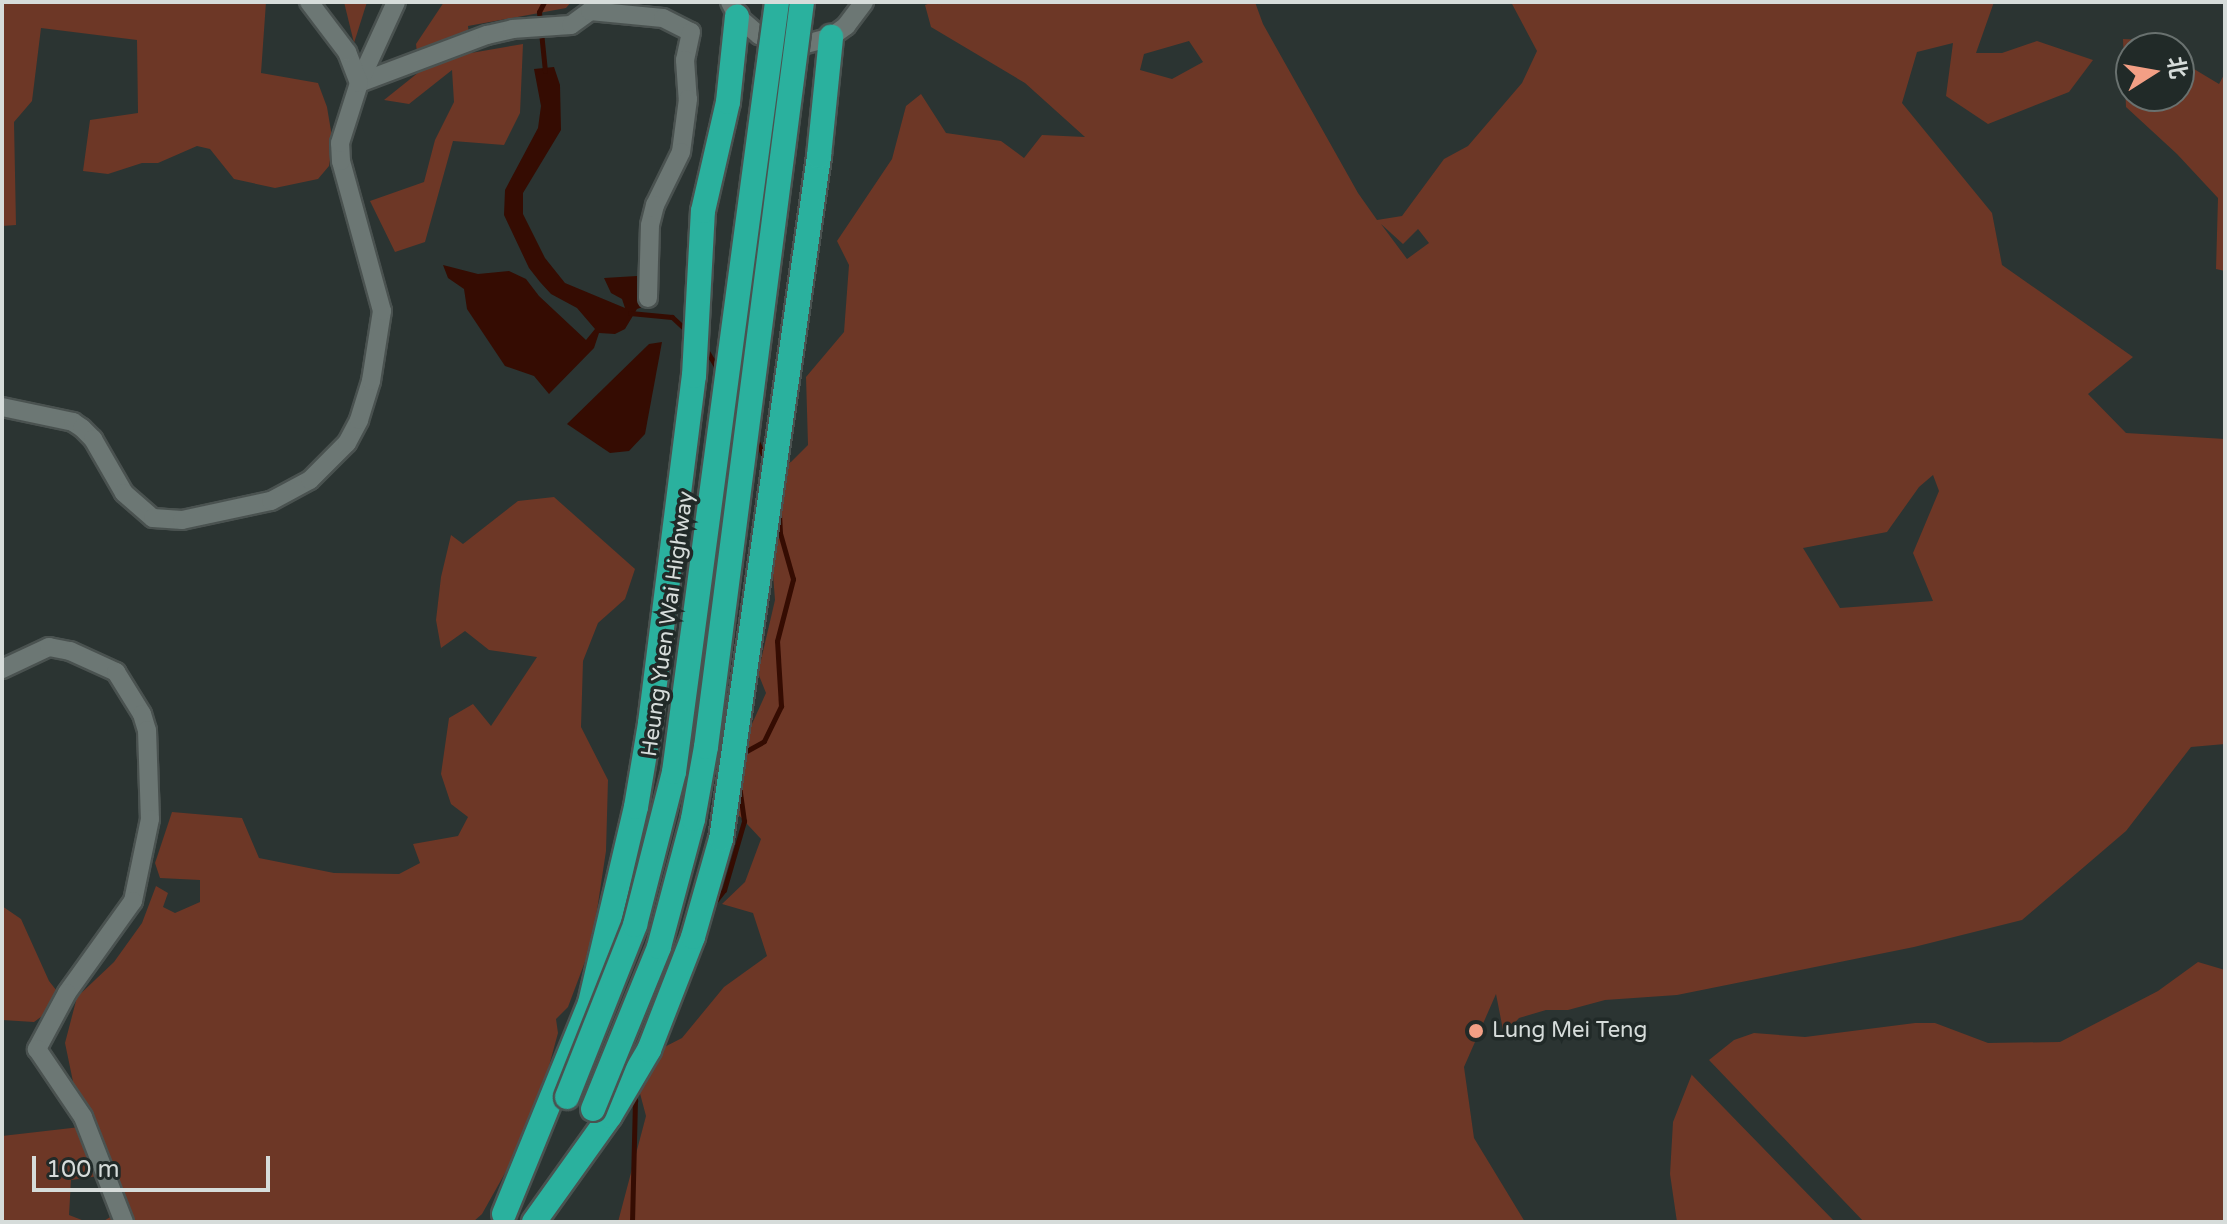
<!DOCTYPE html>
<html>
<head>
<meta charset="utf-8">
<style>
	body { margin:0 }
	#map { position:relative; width:2227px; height:1224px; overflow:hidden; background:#2b3432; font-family:"Varela Round","Noto Sans SC",sans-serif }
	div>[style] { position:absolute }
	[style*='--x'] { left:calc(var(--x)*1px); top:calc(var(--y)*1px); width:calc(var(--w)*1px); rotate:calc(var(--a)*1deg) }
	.green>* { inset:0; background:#6d3726 }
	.water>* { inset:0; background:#350c02 }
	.stream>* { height:5px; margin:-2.5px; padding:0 2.5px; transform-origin:2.5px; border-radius:2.5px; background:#350c02 }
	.roads { filter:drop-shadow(2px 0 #4a5250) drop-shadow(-2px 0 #4a5250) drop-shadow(0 2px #4a5250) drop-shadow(0 -2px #4a5250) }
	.street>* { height:18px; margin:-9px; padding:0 9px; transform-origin:9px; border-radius:9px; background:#6c7774 }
	.highway>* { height:24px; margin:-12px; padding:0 12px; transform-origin:12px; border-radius:12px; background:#2ab19e }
	.bridges { filter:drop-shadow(2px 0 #4a5250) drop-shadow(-2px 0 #4a5250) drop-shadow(0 2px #4a5250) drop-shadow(0 -2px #4a5250) }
	.highway-bridge>* { height:24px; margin:-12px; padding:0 12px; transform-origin:12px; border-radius:12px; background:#2ab19e }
	.dots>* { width:22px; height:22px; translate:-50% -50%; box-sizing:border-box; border:4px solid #212a28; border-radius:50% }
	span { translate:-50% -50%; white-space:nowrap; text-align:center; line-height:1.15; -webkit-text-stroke:7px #212a28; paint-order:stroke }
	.street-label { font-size:22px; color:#d6dcda }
	.poi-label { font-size:22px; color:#d6dcda }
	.left { translate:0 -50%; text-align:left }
	.frame { position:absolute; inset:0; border:4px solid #d6dcda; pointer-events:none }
	.north { position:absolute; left:2115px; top:32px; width:80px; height:80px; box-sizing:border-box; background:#212a28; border:2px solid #69716f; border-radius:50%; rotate:79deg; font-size:22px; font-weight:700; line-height:32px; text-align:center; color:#d6dcda }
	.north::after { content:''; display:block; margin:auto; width:28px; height:36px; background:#f39f85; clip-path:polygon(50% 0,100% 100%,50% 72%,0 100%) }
	.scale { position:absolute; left:32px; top:1156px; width:238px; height:36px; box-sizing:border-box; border:4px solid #d6dcda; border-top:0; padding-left:10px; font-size:24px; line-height:28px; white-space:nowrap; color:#d6dcda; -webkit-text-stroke:6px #212a28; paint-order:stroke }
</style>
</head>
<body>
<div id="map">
	<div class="green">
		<div style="clip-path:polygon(2px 2px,266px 2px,261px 73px,318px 83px,327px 107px,333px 143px,329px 166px,318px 179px,275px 188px,234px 179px,210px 149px,197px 146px,158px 163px,142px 163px,108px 174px,83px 171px,90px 120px,138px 113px,137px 40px,41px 28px,32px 101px,14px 122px,16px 225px,2px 226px)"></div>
		<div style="clip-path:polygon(344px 2px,367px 2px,354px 43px)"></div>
		<div style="clip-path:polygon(444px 2px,571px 2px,566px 8px,468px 26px,471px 53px,523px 44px,520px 113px,504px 145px,453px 141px,425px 242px,395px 252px,370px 201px,424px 182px,435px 140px,454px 102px,452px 70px,409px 104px,384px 100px,419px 72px,416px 44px)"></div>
		<div style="clip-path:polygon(evenodd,933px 2px,1255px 2px,1263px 24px,1358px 193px,1377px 220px,1402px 216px,1444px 159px,1468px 146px,1522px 83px,1537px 51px,1511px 2px,1994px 2px,1976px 53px,2002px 53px,2037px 41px,2093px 60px,2069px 92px,1988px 124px,1946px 96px,1953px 43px,1917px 52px,1902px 103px,1992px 213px,2002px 265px,2133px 357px,2088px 394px,2126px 433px,2225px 439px,2225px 744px,2191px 747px,2126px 831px,2022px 920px,1914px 947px,1677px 995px,1605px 1000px,1568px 1010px,1546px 1010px,1519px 1018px,1504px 1035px,1496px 994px,1464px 1067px,1474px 1138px,1525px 1222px,618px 1222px,646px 1116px,630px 1056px,641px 1059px,682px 1038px,724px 987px,767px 956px,753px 913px,722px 904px,745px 882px,761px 839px,734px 810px,730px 740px,751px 726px,766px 693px,758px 673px,775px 600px,765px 470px,791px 462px,808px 445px,806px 377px,844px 332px,849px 265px,837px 241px,892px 159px,906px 106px,921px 94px,946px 133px,1001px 141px,1024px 158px,1042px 135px,1085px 137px,1025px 83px,931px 27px,925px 5px,933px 2px,1189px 41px,1203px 62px,1172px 79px,1140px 70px,1144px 54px,1189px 41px,933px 2px,1381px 224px,1403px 244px,1418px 229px,1429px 243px,1407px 259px,1381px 224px,933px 2px,1933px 475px,1939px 491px,1913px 553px,1933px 601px,1840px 608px,1803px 548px,1887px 532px,1919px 487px,1933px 475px)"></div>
		<div style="clip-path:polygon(2123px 39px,2146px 40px,2159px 48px,2131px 48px,2131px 96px,2179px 96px,2179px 60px,2219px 84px,2225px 73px,2225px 271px,2216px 269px,2218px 198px,2177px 154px,2126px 107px)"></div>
		<div style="clip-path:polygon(554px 497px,635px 569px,625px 599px,598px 623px,583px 661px,581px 727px,608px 780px,606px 851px,592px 943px,568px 1007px,556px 1019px,558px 1033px,546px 1077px,513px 1159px,482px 1214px,473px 1222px,102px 1222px,122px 1210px,106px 1175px,71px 1180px,69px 1215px,87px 1222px,2px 1222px,2px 1136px,89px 1126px,76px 1096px,65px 1043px,77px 997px,114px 962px,142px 923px,156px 886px,168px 893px,163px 907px,175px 913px,200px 902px,200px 880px,160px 878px,155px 863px,172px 812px,242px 818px,259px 858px,334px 873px,399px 874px,420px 863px,413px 844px,458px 836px,468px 817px,451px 804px,441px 774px,449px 718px,473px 704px,491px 726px,537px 657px,489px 650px,465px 631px,441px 648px,436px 620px,441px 577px,451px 535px,463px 544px,518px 501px)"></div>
		<div style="clip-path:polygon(2px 906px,21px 919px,49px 981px,64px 1000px,34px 1022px,2px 1020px)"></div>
		<div style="clip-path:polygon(2198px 962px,2225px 970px,2225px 1222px,1864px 1222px,1709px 1060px,1734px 1040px,1754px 1033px,1805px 1037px,1915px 1023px,1935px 1023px,1988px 1043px,2060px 1042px,2158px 991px)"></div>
		<div style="clip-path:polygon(1692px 1074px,1692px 1075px,1835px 1222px,1677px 1222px,1670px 1174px,1673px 1122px)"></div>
	</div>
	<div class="water">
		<div style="clip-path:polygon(554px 67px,560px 85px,561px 130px,523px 193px,523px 214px,545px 258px,565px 283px,625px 308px,622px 299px,611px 293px,604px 278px,637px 276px,638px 285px,647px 297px,645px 306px,637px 309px,625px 329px,615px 334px,599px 333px,594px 348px,549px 394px,534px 376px,505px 366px,467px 309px,464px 289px,448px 278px,443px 265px,478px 274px,509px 271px,526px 279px,539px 296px,586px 340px,595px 329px,577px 308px,551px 294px,540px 282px,529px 268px,504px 215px,505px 190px,538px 128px,541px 106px,534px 69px)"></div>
		<div style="clip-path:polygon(662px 342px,645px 434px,629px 451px,610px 453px,567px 424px,649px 344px)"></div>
	</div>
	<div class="stream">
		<div style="--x:544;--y:2;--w:11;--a:117"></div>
		<div style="--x:539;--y:12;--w:59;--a:84.2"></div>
		<div style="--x:630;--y:313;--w:42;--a:5.4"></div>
		<div style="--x:672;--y:317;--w:23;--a:43"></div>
		<div style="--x:705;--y:348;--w:26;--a:59"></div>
		<div style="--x:756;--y:439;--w:22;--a:66"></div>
		<div style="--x:741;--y:754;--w:26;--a:-29"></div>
		<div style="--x:764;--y:741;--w:39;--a:-64"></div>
		<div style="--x:781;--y:706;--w:65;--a:-93.5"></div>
		<div style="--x:777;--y:641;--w:64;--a:-75.5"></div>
		<div style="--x:793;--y:579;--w:48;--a:-105.8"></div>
		<div style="--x:780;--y:533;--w:19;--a:-93"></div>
		<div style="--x:713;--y:904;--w:18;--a:-52"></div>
		<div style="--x:724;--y:890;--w:72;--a:-73.8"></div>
		<div style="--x:744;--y:821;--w:36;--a:-98"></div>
		<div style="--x:659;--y:968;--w:21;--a:-41"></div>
		<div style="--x:632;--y:1092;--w:9;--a:69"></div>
		<div style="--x:635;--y:1100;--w:122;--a:91.4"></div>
	</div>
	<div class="roads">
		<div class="street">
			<div style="--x:730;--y:2;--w:16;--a:63"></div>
			<div style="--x:737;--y:16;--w:29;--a:41"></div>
			<div style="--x:759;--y:35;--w:30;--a:20"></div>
			<div style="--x:787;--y:45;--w:15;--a:0"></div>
			<div style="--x:802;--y:45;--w:30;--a:-15"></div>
			<div style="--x:831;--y:37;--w:19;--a:-36"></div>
			<div style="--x:846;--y:26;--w:30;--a:-53"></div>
			<div style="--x:359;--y:83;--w:137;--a:-20.6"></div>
			<div style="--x:487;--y:35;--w:26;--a:-13"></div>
			<div style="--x:512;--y:29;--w:59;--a:-3.9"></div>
			<div style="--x:571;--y:25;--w:24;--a:-36"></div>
			<div style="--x:590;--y:11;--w:73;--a:5.5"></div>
			<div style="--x:663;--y:18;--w:31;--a:27"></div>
			<div style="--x:691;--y:32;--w:29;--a:102"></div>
			<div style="--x:685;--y:60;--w:39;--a:86"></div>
			<div style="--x:688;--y:99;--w:53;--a:97.5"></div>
			<div style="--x:681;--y:152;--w:59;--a:116.1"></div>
			<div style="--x:655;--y:205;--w:21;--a:104"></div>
			<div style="--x:650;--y:225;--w:73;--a:91.6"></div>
			<div style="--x:359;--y:83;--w:89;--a:-65.4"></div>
			<div style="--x:2;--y:407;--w:73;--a:11.9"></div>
			<div style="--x:73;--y:422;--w:11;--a:34"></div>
			<div style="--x:82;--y:428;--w:16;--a:45"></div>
			<div style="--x:93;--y:439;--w:62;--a:60.1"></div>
			<div style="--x:124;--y:493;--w:38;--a:41"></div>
			<div style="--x:153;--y:518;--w:29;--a:4"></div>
			<div style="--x:182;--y:520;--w:91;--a:-12.1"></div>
			<div style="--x:271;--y:501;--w:44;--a:-28.3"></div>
			<div style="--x:310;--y:480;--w:52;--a:-45"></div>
			<div style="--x:347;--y:443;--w:26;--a:-62"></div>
			<div style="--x:359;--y:420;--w:41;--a:-72.9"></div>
			<div style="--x:371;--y:381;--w:71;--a:-81.1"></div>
			<div style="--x:382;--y:311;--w:156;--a:-105.3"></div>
			<div style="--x:341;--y:161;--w:18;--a:-93"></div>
			<div style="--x:340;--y:143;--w:63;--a:-72.4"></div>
			<div style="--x:359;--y:83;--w:33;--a:-111"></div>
			<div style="--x:347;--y:52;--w:63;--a:-127.2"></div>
			<div style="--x:2;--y:669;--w:52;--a:-25.1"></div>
			<div style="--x:49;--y:647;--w:21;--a:11"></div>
			<div style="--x:70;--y:651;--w:51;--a:24.5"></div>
			<div style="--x:116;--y:672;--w:49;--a:58.2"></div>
			<div style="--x:142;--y:714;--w:17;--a:73"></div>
			<div style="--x:147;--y:730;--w:89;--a:88.1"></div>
			<div style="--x:150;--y:819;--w:84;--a:101.7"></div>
			<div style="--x:133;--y:901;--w:113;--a:125.7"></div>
			<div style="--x:67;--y:993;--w:64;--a:118.2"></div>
			<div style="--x:37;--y:1049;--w:82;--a:55.9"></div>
			<div style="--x:83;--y:1117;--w:113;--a:68.7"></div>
		</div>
		<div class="highway">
			<div style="--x:504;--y:1214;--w:228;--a:-67.8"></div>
			<div style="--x:590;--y:1003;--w:201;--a:-76.8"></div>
			<div style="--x:636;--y:807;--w:85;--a:-80.5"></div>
			<div style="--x:650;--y:723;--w:350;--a:-82.8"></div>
			<div style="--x:694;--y:376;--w:165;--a:-86.9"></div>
			<div style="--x:703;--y:211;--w:112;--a:-77.1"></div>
			<div style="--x:728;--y:102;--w:86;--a:-84"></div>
			<div style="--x:534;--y:1222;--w:130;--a:-54.4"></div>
			<div style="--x:610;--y:1116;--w:77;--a:-59.4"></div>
			<div style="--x:649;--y:1050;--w:121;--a:-68.7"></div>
			<div style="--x:693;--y:937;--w:102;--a:-74.1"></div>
			<div style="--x:721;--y:839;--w:690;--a:-81.83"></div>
			<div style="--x:819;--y:156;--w:120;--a:-84.2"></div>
		</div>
	</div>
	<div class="bridges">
		<div class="highway-bridge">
			<div style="--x:567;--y:1097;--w:185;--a:-68.4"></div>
			<div style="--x:635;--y:925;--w:158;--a:-75.7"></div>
			<div style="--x:674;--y:772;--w:777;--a:-82.38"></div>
			<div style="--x:593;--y:1109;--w:175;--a:-67.8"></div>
			<div style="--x:659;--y:947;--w:132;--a:-75.1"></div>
			<div style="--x:693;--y:819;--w:73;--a:-79.8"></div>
			<div style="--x:706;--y:747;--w:751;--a:-82.66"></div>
		</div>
	</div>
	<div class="dots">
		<div style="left:1476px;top:1031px;background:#f39f85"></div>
	</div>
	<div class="street-label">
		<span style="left:668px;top:624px;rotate:-82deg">Heung Yuen Wai Highway</span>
	</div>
	<div class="poi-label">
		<span class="left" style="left:1492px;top:1031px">Lung Mei Teng</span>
	</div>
	<div class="frame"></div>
	<div class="north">北</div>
	<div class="scale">100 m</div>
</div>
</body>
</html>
